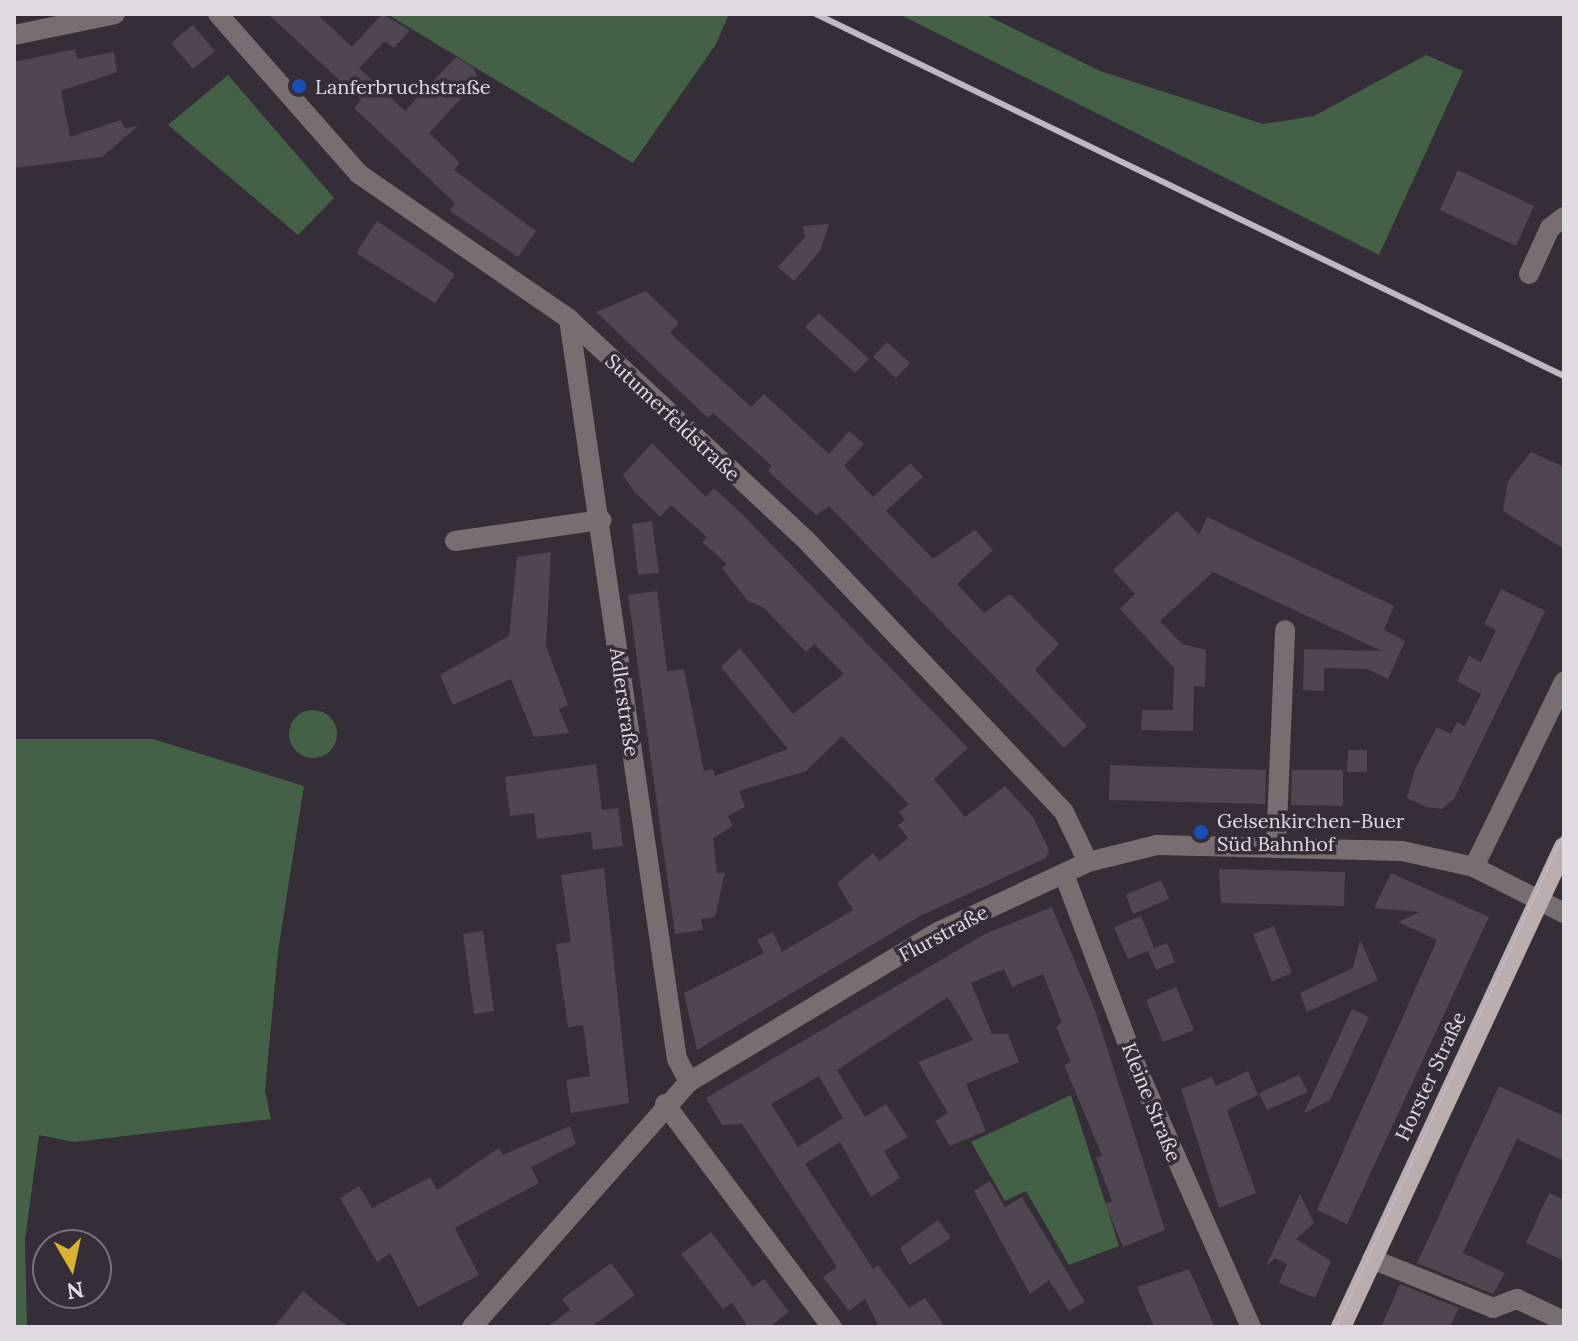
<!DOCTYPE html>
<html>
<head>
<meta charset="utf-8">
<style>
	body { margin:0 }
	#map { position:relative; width:1578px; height:1341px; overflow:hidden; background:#352d37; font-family:Lora,serif }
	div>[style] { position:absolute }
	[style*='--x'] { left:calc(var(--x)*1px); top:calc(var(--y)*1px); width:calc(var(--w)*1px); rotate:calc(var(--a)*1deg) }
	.green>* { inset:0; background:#446148 }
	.round { border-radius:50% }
	.building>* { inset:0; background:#4f4651 }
	.minor>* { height:20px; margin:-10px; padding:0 10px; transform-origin:10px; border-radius:10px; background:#766e70 }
	.major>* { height:20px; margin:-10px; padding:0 10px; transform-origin:10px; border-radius:10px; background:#bbacae }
	.tram>* { height:2px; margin:-1px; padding:0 1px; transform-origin:1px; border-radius:1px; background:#beb8bf }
	.rail>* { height:6px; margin:-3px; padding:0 3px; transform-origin:3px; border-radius:3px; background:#beb8bf }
	.dots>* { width:22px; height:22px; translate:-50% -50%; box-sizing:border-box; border:4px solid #352d37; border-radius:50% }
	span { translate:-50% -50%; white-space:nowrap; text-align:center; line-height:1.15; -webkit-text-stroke:7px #352d37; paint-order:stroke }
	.poi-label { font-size:20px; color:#e0dbe1 }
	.left { translate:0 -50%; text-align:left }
	.street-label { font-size:20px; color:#e0dbe1 }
	.frame { position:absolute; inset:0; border:16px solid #e0dbe1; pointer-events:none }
	.north { position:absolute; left:32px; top:1229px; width:80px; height:80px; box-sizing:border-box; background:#352d37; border:2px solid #79737b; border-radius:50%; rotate:171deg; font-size:22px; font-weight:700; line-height:32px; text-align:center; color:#e0dbe1 }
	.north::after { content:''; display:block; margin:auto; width:28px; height:36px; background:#dab333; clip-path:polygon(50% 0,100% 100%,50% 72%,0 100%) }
</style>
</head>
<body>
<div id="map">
	<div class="green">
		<div style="clip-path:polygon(387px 14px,729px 14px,716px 44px,633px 163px)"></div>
		<div style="clip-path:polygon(899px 14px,984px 14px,1100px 71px,1263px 124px,1314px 116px,1426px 55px,1463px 71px,1379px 255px)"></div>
		<div style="clip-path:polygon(228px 75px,334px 198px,298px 235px,168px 125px)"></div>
		<div class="round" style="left:289px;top:710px;width:48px;height:48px"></div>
		<div style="clip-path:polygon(14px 739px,153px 739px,304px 786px,278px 951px,265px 1091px,271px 1119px,74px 1142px,39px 1135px,25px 1240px,27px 1327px,14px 1327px)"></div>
		<div style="clip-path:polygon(1071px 1095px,1119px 1246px,1069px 1265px,1026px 1191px,1005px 1201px,971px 1142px)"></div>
	</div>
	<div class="building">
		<div style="clip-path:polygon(268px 14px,317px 14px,352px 47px,382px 14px,410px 30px,394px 48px,385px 41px,359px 68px,405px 111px,456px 57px,474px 68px,478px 80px,429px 133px,460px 163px,454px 170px,536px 231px,518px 257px,450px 211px,455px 203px,354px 108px,361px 100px)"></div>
		<div style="clip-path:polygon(193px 25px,215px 51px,193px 69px,171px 43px)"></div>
		<div style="clip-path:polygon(75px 49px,77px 59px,114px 52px,117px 72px,61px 91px,70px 137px,121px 120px,125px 128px,138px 126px,102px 157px,14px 168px,14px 62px)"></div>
		<div style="clip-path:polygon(1458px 170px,1534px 206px,1516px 246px,1440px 210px)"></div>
		<div style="clip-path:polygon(377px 221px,455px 274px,435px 303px,356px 253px)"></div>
		<div style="clip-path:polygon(829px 224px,820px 251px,794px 281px,778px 267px,805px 237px,803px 226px)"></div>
		<div style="clip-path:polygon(646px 291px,679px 323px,670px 333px,751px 407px,764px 394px,829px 454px,849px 431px,864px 444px,844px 466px,873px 497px,910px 463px,923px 477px,886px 511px,933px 559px,975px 530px,993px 550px,957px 584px,984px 613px,1010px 594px,1059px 644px,1035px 670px,1087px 726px,1064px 748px,829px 506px,816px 515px,768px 471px,772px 466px,713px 413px,708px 418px,596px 312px)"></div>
		<div style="clip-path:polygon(819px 313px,869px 359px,855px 373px,805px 327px)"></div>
		<div style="clip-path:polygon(887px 342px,910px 363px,896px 378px,873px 357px)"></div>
		<div style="clip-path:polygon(652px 443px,706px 497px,714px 488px,743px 515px,968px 748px,934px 779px,965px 817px,1005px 786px,1033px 817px,1049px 850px,1046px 858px,920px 916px,697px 1050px,684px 993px,764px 953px,757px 940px,773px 932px,782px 952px,853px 910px,837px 883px,873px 853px,880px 861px,908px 838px,898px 825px,905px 820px,899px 812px,909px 804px,842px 736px,806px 771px,739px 791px,745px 807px,728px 816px,733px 826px,713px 838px,717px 873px,725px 873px,715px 917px,701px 919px,703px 930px,675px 934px,628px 595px,657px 591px,667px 671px,684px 669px,704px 771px,713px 769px,715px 776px,788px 749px,721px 667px,740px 648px,793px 714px,844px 674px,814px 644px,806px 652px,764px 608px,748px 601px,722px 568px,727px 564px,702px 542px,707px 537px,671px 505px,660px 517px,634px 491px,623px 475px)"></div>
		<div style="clip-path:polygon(1531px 452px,1564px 467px,1564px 549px,1503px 511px,1508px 481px)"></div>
		<div style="clip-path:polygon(1177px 511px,1199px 535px,1207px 517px,1394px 606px,1384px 630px,1405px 641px,1388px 679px,1367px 669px,1324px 668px,1324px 691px,1303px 690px,1304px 649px,1382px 651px,1213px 572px,1160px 621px,1182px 644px,1206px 650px,1205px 687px,1194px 686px,1193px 731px,1141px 730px,1142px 710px,1173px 710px,1174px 668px,1120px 609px,1135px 594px,1113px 570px)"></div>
		<div style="clip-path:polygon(652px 521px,659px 573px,638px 575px,632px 524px)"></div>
		<div style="clip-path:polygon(551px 552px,546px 646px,568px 705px,559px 709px,569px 733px,534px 737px,511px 679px,453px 705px,440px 675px,509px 636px,517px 557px)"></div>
		<div style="clip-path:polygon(1501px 589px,1545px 611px,1454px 799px,1442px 809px,1426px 807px,1407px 798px,1415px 769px,1437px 727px,1451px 734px,1457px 722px,1465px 726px,1481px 694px,1457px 681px,1469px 656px,1481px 662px,1496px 630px,1484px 624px)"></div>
		<div style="clip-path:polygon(1348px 750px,1367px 750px,1367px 772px,1347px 772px)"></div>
		<div style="clip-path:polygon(596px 764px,602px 810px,618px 808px,623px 846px,593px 850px,591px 832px,537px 839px,534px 813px,510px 816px,505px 777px)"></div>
		<div style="clip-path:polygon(1110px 765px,1266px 770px,1265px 804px,1109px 800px)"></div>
		<div style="clip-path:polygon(1292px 770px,1343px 770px,1343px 806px,1291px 805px)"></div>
		<div style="clip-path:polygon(604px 868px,629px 1103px,571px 1113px,566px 1080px,590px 1076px,583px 1025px,568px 1027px,556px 944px,571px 942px,561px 875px)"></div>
		<div style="clip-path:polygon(1219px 869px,1345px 872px,1344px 906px,1221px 903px)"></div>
		<div style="clip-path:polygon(1391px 873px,1489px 917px,1347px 1224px,1317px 1210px,1437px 940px,1398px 922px,1420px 912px,1374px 908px)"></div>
		<div style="clip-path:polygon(1161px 880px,1169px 899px,1133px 914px,1126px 895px)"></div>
		<div style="clip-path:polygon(evenodd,1052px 907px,1095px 1010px,1165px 1230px,1123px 1247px,1105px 1204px,1112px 1201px,1096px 1158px,1102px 1155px,1064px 1065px,1071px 1062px,1056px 1027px,1062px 1023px,1043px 974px,1012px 987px,1004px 969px,971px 983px,992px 1034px,1008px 1034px,1019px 1062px,966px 1084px,986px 1131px,950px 1146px,935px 1121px,948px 1113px,918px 1062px,973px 1040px,948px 997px,837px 1070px,865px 1117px,886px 1104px,908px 1137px,884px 1151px,900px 1178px,871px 1197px,840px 1142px,805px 1164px,873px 1269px,878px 1265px,909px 1308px,925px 1298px,945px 1327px,879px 1327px,865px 1299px,849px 1311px,823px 1277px,837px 1267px,742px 1124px,722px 1125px,706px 1098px,985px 934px,1052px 907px,819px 1076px,843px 1118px,798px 1147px,771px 1104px,819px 1076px)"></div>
		<div style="clip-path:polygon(1141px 916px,1154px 948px,1167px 943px,1175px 962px,1156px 970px,1148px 951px,1128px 959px,1114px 927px)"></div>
		<div style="clip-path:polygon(1274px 926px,1292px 973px,1272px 981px,1253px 934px)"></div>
		<div style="clip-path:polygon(483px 931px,494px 1011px,474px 1014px,463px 934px)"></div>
		<div style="clip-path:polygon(1360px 940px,1378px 980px,1307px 1012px,1300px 993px,1353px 968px)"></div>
		<div style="clip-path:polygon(1176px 987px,1194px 1030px,1163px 1042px,1146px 1000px)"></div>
		<div style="clip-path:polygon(1352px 1009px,1369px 1017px,1330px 1100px,1304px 1113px)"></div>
		<div style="clip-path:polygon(1248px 1071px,1258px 1095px,1227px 1110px,1256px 1193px,1219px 1208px,1181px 1089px,1212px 1077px,1216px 1086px)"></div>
		<div style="clip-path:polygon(1299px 1075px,1308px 1092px,1267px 1110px,1259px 1093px)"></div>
		<div style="clip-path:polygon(1499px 1086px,1564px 1116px,1564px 1161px,1517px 1139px,1463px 1253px,1505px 1273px,1493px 1294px,1417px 1263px)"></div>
		<div style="clip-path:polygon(570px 1126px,576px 1144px,531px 1167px,539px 1183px,455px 1228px,479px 1275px,418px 1307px,390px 1253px,377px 1262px,340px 1198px,359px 1186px,372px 1208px,430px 1177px,437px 1190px,499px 1148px,503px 1155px)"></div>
		<div style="clip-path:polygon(990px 1181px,1005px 1207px,1022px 1197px,1085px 1302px,1069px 1311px,1049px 1280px,1030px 1294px,974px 1191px)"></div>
		<div style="clip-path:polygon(1549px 1193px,1564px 1200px,1564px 1261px,1526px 1243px)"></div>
		<div style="clip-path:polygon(1300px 1194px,1314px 1223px,1296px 1239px,1331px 1261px,1315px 1298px,1279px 1283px,1287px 1264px,1275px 1258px,1266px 1266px)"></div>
		<div style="clip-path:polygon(938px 1220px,951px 1238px,910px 1265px,900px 1248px)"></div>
		<div style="clip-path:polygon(711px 1232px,753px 1287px,764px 1279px,789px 1312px,769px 1327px,748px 1327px,732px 1303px,723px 1309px,681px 1254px)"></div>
		<div style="clip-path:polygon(611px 1263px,635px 1295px,591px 1327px,547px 1327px,570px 1310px,562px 1299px)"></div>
		<div style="clip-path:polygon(1189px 1269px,1215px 1327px,1154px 1327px,1137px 1287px)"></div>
		<div style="clip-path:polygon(1400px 1284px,1459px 1308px,1450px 1327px,1381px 1327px)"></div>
		<div style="clip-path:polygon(303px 1291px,317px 1303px,349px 1327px,274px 1327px)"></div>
	</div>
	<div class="minor">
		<div style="--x:218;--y:14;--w:213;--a:48.6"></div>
		<div style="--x:359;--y:174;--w:255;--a:34.6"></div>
		<div style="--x:569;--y:319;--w:325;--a:43"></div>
		<div style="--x:807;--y:541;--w:373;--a:46.5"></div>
		<div style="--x:1064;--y:812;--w:55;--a:64.4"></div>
		<div style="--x:14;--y:35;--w:103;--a:-11.7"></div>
		<div style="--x:1529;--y:274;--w:51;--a:-65.5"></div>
		<div style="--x:1550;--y:228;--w:18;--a:-38"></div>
		<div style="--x:569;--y:319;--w:748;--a:81.7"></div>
		<div style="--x:677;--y:1059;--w:26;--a:62"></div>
		<div style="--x:455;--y:541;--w:148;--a:-8.2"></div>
		<div style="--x:1276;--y:848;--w:218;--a:-87.6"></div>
		<div style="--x:1474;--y:867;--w:206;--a:-64.1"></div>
		<div style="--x:1064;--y:874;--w:210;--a:69.4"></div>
		<div style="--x:1138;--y:1071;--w:280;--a:66.2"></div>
		<div style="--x:665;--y:1104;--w:279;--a:53.2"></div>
		<div style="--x:1372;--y:1259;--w:131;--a:22"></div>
		<div style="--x:1493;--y:1308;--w:26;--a:-21"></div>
		<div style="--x:1517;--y:1299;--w:52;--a:25.1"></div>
		<div style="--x:472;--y:1327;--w:327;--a:-48.5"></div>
		<div style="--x:689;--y:1082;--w:291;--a:-31.1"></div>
		<div style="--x:938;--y:932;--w:166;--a:-25"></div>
		<div style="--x:1088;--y:862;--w:71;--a:-13.8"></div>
		<div style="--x:1157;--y:845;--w:245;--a:1.4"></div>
		<div style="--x:1402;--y:851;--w:74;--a:12.5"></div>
		<div style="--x:1474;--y:867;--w:101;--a:27.1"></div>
	</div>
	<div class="major">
		<div style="--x:1341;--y:1327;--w:529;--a:-65.08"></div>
	</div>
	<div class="tram">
		<div style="--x:1336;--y:1327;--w:544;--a:-65.22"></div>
	</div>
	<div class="rail">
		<div style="--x:816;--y:14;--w:831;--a:25.82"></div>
	</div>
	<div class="dots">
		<div style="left:299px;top:86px;background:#1a4fb4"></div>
		<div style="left:1201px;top:832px;background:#1a4fb4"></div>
	</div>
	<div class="poi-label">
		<span class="left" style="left:315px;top:86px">Lanferbruchstraße</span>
		<span class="left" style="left:1217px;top:832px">Gelsenkirchen-Buer<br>Süd Bahnhof</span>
	</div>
	<div class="street-label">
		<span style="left:673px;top:417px;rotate:43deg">Sutumerfeldstraße</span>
		<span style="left:625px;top:702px;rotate:82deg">Adlerstraße</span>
		<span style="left:943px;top:933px;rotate:-28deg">Flurstraße</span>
		<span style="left:1430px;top:1076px;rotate:-65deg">Horster Straße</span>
		<span style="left:1152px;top:1102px;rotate:68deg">Kleine Straße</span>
	</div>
	<div class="frame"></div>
	<div class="north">N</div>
</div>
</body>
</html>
